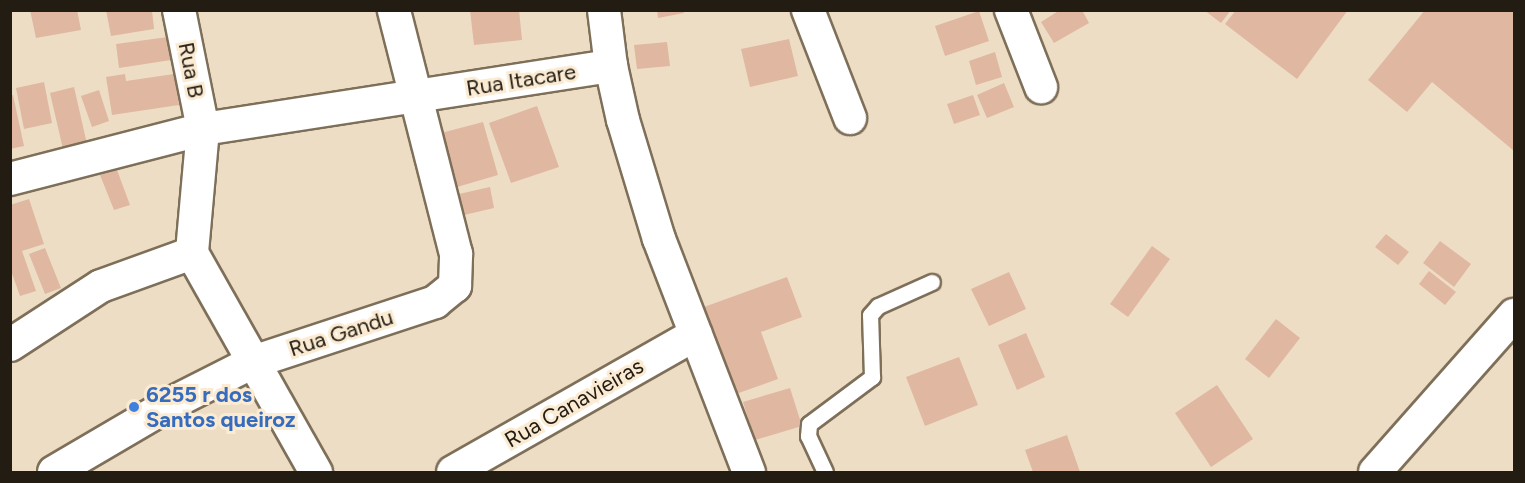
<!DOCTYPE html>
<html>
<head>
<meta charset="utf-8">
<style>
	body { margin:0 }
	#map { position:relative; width:1525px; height:483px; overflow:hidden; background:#eeddc5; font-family:Figtree,sans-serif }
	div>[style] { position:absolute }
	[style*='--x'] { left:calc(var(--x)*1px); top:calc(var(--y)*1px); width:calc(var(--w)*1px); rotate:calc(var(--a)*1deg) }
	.building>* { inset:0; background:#e0b7a1 }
	.roads { filter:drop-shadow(2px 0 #7e6f59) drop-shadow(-2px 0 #7e6f59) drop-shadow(0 2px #7e6f59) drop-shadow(0 -2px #7e6f59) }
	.service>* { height:15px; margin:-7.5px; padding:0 7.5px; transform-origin:7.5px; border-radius:7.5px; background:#fff }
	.minor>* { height:32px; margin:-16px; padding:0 16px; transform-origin:16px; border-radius:16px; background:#fff }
	.dots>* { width:16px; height:16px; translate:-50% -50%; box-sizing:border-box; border:3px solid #fbebd2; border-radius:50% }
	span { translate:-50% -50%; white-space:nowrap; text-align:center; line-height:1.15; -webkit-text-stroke:6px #fbebd2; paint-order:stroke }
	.street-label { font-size:22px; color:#221c13 }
	.shop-label { font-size:22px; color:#366cbe; font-weight:700 }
	.left { translate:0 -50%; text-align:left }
	.frame { position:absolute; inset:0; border:12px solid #221c13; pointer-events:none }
</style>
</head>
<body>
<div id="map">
	<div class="building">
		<div style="clip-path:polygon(30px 10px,77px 10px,81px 30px,36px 38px)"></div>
		<div style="clip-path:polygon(106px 10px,152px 10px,154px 29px,111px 36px)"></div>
		<div style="clip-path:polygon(470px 10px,519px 10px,522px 40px,474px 45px)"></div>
		<div style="clip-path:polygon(657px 10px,683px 10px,684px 13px,658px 18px)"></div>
		<div style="clip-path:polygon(1060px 10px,1082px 10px,1089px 23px,1054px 43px,1041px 22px)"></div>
		<div style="clip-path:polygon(1204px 10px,1231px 10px,1221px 23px)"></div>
		<div style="clip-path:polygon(1236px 10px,1348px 10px,1297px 79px,1225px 24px)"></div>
		<div style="clip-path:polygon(1425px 10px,1514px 10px,1514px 151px,1432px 82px,1407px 112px,1368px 80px)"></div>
		<div style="clip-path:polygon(979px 11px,989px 41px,945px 56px,935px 26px)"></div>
		<div style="clip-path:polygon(168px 37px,171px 60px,119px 68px,116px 44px)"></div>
		<div style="clip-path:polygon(789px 39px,798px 76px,750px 87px,741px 49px)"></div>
		<div style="clip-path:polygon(667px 42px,670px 66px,637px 69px,634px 45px)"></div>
		<div style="clip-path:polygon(995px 52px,1002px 77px,976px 85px,969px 61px)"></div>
		<div style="clip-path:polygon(125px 74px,126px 81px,174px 74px,179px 105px,112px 115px,106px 77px)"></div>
		<div style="clip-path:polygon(44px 82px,52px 123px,24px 129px,16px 88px)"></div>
		<div style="clip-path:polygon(1004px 83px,1014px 107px,987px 118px,977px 95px)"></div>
		<div style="clip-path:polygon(74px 87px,87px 144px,63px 149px,50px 93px)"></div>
		<div style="clip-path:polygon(99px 90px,109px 121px,92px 127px,81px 96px)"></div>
		<div style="clip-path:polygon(13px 95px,24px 146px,10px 149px,10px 96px)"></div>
		<div style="clip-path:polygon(973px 95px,980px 115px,954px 124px,947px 104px)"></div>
		<div style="clip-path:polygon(537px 106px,559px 167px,511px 183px,489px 123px)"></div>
		<div style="clip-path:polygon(483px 122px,498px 175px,457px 187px,441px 133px)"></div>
		<div style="clip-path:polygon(117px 170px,130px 205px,114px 210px,100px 175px)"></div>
		<div style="clip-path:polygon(490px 187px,494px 208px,464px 215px,459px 194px)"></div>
		<div style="clip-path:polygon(29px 199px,44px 244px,22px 251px,36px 291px,20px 296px,10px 268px,10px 205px)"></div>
		<div style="clip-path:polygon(1386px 234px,1409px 252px,1398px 265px,1375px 247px)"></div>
		<div style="clip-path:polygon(1440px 241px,1471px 264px,1454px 287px,1423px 263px)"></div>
		<div style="clip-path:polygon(1152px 246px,1170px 259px,1128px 317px,1110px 304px)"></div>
		<div style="clip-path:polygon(45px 248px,61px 288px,45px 294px,29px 254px)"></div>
		<div style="clip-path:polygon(1429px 271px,1456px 292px,1445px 305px,1419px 284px)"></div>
		<div style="clip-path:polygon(1009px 272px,1026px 309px,989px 326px,971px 289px)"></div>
		<div style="clip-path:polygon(787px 277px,802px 317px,761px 332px,778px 379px,736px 394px,704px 307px)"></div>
		<div style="clip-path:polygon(1276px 319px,1300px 338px,1269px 378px,1245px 359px)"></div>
		<div style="clip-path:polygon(1026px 333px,1045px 377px,1017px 390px,998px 345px)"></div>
		<div style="clip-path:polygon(959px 357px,978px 405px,925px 426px,906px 377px)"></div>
		<div style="clip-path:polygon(1217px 385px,1253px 439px,1211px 467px,1175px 413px)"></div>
		<div style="clip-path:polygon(790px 388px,802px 426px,755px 440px,743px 402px)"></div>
		<div style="clip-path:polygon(1067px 435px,1080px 472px,1033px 472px,1025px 450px)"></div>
	</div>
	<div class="roads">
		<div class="service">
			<div style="--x:825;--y:472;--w:40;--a:-115"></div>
			<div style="--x:808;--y:436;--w:12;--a:-85"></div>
			<div style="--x:809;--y:424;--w:79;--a:-36.7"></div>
			<div style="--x:872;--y:377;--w:62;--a:-91.8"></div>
			<div style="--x:870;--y:315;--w:12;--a:-48"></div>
			<div style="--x:878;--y:306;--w:59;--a:-24"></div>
		</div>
		<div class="minor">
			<div style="--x:179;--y:10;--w:121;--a:78.6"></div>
			<div style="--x:203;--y:129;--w:124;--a:95.1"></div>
			<div style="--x:192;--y:253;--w:252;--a:60.5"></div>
			<div style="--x:604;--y:10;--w:56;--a:82.9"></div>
			<div style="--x:611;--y:66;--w:55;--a:77.5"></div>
			<div style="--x:623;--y:120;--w:124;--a:73.2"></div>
			<div style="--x:659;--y:239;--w:250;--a:68.9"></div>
			<div style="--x:808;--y:10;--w:116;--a:68.7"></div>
			<div style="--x:1011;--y:10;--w:83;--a:68.7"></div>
			<div style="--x:10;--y:179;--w:199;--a:-14.5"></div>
			<div style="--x:203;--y:129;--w:413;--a:-8.8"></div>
			<div style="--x:10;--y:345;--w:108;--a:-33"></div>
			<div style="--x:101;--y:286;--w:97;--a:-19.9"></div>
			<div style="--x:54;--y:472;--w:134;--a:-30.4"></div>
			<div style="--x:170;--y:404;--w:93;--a:-26.8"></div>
			<div style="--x:253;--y:362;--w:192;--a:-18.2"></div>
			<div style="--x:435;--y:302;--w:26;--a:-39"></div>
			<div style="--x:455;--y:286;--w:32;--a:-88"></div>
			<div style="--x:456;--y:254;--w:252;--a:-104.3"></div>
			<div style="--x:453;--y:472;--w:279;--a:-29.6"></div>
			<div style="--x:1375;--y:472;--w:210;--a:-48.5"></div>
		</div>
	</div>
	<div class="dots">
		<div style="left:134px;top:407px;background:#3f7fe0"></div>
	</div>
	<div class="street-label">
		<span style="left:191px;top:70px;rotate:79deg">Rua B</span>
		<span style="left:521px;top:80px;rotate:-9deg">Rua Itacare</span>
		<span style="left:341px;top:333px;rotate:-18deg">Rua Gandu</span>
		<span style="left:574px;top:403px;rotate:-30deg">Rua Canavieiras</span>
	</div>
	<div class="shop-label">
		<span class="left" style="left:146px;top:407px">6255 r dos<br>Santos queiroz</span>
	</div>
	<div class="frame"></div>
</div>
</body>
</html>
